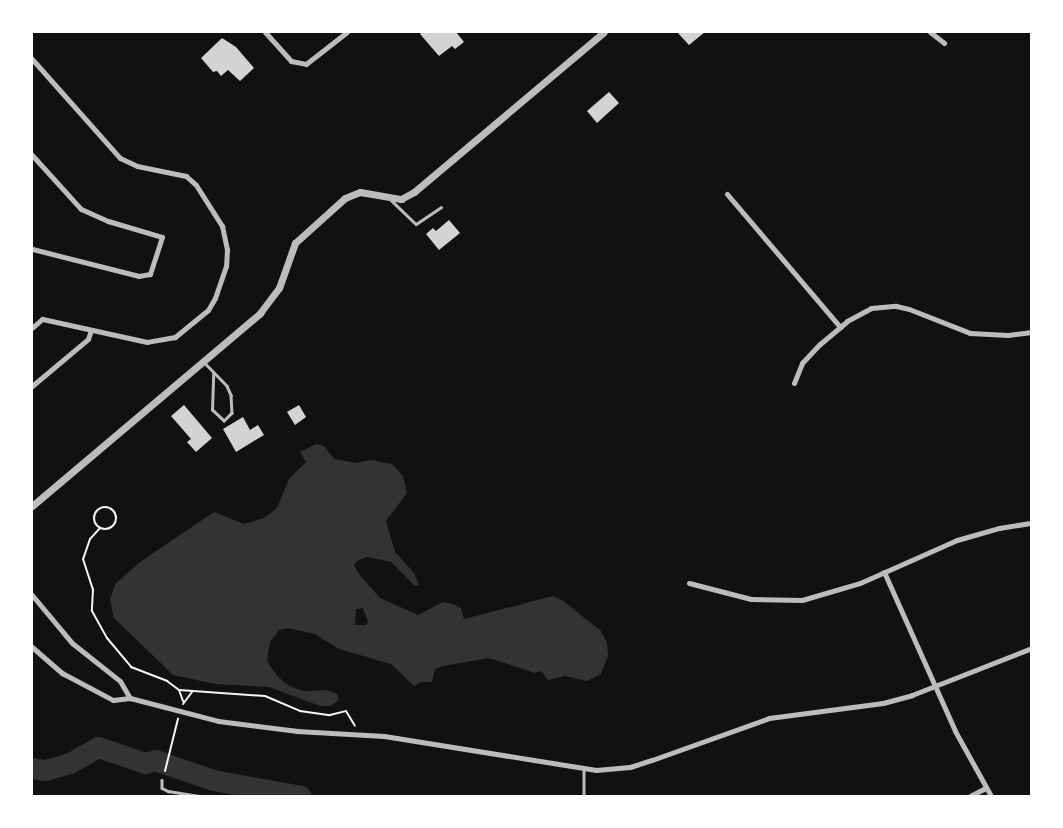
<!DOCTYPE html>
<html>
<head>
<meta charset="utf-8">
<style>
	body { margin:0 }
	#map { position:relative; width:1063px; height:828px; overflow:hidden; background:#111; font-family:"Titillium Web",sans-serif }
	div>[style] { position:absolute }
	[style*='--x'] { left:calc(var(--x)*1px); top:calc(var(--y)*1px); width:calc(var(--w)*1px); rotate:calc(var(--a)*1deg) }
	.water>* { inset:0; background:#333 }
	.river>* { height:21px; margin:-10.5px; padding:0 10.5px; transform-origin:10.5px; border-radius:10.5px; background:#333 }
	.building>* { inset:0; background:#d3d3d3 }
	.path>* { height:2px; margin:-1px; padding:0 1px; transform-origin:1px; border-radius:1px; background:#f5f5f5 }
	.path>.ring { margin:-1px; padding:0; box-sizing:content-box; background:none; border:2px solid #f5f5f5; border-radius:50% }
	.service>* { height:2.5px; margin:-1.25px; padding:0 1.25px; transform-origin:1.25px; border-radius:1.25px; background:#bcbcbc }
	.minor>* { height:5px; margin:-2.5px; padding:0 2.5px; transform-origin:2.5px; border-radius:2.5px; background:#bcbcbc }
	.tertiary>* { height:7px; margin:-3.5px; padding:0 3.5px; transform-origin:3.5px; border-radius:3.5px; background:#bcbcbc }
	span { translate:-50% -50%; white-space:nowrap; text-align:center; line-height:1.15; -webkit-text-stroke:7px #fff; paint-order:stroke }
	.frame { position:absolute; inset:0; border:33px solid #fff; pointer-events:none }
</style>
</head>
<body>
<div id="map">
	<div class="water">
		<div style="clip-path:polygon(evenodd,316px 444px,324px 446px,334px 459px,356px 463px,371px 460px,392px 464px,403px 476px,407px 493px,386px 521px,395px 552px,414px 573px,419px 585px,415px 586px,391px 562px,367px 557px,357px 561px,354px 565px,359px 574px,380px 598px,418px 615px,443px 602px,453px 604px,461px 608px,464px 619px,553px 596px,562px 600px,601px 631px,607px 643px,608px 656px,601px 674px,587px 681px,565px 676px,548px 680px,541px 671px,535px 673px,489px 658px,443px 666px,435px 669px,432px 682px,421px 682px,414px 686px,391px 664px,339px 649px,315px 634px,288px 628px,279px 630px,270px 642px,267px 661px,277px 676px,289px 686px,304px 691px,326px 690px,337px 694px,339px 700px,330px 706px,320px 706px,269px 687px,215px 684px,173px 675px,114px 618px,110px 600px,115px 584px,140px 562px,214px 512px,244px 524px,264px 518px,277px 508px,289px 479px,306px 462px,300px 452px,316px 444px,363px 608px,368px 622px,366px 625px,355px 625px,356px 609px,363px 608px)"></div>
	</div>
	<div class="river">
		<div style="--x:32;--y:768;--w:13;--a:9"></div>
		<div style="--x:45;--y:770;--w:26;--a:-16"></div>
		<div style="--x:70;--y:763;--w:32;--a:-30"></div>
		<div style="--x:98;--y:747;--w:50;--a:18.8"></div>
		<div style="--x:145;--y:763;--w:10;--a:-17"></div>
		<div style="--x:155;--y:760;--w:61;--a:19"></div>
		<div style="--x:213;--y:780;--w:89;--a:10.3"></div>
	</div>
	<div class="building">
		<div style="clip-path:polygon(422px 32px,456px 32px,464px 42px,455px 49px,452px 46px,439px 56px,420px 34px)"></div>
		<div style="clip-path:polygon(677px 32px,705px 32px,689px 45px)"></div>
		<div style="clip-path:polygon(222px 38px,236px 47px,254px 68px,240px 81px,228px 70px,221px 76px,217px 71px,213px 72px,201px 58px)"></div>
		<div style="clip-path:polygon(609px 92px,619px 103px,597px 123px,587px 111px)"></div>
		<div style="clip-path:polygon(449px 220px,460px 233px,439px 250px,426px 234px,433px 228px,436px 231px)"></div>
		<div style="clip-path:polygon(184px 405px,212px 438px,196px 452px,187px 442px,191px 439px,171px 416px)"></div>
		<div style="clip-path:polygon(299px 405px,306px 417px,295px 425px,287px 412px)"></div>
		<div style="clip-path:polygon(243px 417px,250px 430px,258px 425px,264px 435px,236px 452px,223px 429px)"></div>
	</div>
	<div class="path">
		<div class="ring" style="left:94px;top:507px;width:20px;height:20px"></div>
		<div style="--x:100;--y:528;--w:15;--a:132"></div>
		<div style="--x:90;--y:539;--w:21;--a:109"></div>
		<div style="--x:83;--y:559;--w:32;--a:72"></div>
		<div style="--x:93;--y:589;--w:22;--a:93"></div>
		<div style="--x:92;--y:611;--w:31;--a:61"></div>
		<div style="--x:107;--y:638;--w:38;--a:50"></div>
		<div style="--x:131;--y:667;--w:39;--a:21"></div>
		<div style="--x:167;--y:681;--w:15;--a:37"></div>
		<div style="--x:179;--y:690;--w:86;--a:4"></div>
		<div style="--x:265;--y:696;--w:38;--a:23"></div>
		<div style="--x:300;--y:711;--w:30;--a:8"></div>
		<div style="--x:330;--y:715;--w:16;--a:-14"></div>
		<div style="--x:346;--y:711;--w:17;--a:59"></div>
		<div style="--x:179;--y:690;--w:12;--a:70"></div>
		<div style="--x:183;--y:704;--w:15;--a:-53"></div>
		<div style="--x:165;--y:771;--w:54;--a:-76"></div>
	</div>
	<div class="service">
		<div style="--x:390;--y:199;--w:36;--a:44"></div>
		<div style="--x:416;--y:224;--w:30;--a:-34"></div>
		<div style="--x:205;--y:363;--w:32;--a:46"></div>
		<div style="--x:227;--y:386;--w:10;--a:66"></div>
		<div style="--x:231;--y:395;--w:18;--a:87"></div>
		<div style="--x:232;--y:413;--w:11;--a:135"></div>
		<div style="--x:224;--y:421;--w:16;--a:-137"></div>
		<div style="--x:212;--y:410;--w:37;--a:-88"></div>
		<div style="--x:584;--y:769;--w:27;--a:90"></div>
		<div style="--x:162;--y:780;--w:8;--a:90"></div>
		<div style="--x:162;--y:788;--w:7;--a:27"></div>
		<div style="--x:168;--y:791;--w:33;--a:9"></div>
	</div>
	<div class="minor">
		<div style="--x:265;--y:32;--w:39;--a:48"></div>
		<div style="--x:291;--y:61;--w:15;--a:11"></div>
		<div style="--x:306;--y:64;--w:52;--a:-38"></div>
		<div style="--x:930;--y:32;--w:18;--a:38"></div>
		<div style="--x:32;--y:59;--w:132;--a:48.4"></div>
		<div style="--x:120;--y:158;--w:19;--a:25"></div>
		<div style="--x:137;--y:166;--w:50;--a:11.5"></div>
		<div style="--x:186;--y:176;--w:13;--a:42"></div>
		<div style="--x:196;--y:185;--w:49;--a:57.6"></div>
		<div style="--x:222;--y:226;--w:24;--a:78"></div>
		<div style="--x:227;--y:249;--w:17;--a:93"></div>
		<div style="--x:226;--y:266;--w:34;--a:109"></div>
		<div style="--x:215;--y:298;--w:14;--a:120"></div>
		<div style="--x:208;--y:310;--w:43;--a:140.7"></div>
		<div style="--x:175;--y:337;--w:28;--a:170"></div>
		<div style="--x:147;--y:342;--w:107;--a:-167.6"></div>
		<div style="--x:42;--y:319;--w:13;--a:138"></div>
		<div style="--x:32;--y:155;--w:73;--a:47.8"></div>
		<div style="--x:81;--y:209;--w:30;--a:24"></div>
		<div style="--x:108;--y:221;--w:56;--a:16.5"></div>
		<div style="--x:162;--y:237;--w:39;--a:108"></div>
		<div style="--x:150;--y:274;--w:11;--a:170"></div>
		<div style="--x:139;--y:276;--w:110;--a:-165.8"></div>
		<div style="--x:727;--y:194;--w:175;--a:49.6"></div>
		<div style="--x:794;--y:383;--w:22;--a:-68"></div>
		<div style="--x:802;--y:363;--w:26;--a:-47"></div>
		<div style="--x:820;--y:344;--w:35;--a:-40"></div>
		<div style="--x:847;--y:321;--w:27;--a:-28"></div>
		<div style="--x:871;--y:308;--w:25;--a:-5"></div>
		<div style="--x:896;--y:306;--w:13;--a:13"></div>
		<div style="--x:909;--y:309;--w:66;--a:21.5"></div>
		<div style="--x:970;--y:333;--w:38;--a:3"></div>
		<div style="--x:1008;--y:335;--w:24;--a:-7"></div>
		<div style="--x:32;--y:386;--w:73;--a:-40"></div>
		<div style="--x:88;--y:339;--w:9;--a:-72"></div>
		<div style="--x:884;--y:572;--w:174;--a:65.9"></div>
		<div style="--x:955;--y:731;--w:74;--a:61"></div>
		<div style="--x:689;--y:583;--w:64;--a:14.5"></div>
		<div style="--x:751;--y:599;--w:51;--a:1.1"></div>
		<div style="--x:802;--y:600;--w:60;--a:-16.3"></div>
		<div style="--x:860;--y:583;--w:106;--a:-23.9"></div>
		<div style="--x:957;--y:540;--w:44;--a:-15.9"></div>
		<div style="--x:999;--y:528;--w:33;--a:-9"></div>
		<div style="--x:32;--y:595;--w:62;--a:50.2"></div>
		<div style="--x:72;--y:643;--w:61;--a:38.4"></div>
		<div style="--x:120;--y:681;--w:20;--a:60"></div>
		<div style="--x:32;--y:647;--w:40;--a:41"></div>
		<div style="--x:62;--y:673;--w:58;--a:27.9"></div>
		<div style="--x:113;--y:700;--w:17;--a:-7"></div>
		<div style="--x:130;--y:698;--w:91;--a:14.6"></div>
		<div style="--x:218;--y:721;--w:80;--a:7.2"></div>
		<div style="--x:297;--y:731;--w:87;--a:3.3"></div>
		<div style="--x:384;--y:736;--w:215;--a:9.1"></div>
		<div style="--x:596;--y:770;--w:34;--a:-5"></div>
		<div style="--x:630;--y:767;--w:23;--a:-18"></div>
		<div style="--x:652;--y:760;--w:124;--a:-19.7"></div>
		<div style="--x:769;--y:718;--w:115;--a:-7.5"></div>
		<div style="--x:883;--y:703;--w:30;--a:-15"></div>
		<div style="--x:912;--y:695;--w:129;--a:-21.4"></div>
		<div style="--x:970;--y:796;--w:18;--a:-27"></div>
	</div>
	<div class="tertiary">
		<div style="--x:32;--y:506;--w:299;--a:-40.2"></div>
		<div style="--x:260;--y:313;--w:31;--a:-53"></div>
		<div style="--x:279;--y:288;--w:48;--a:-70.4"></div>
		<div style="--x:295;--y:243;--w:67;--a:-42"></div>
		<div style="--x:345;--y:198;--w:16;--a:-22"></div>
		<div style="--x:360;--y:192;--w:42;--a:9.7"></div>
		<div style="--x:401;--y:199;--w:15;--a:-28"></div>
		<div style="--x:414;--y:192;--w:248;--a:-40.1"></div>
	</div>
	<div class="frame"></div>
</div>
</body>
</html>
